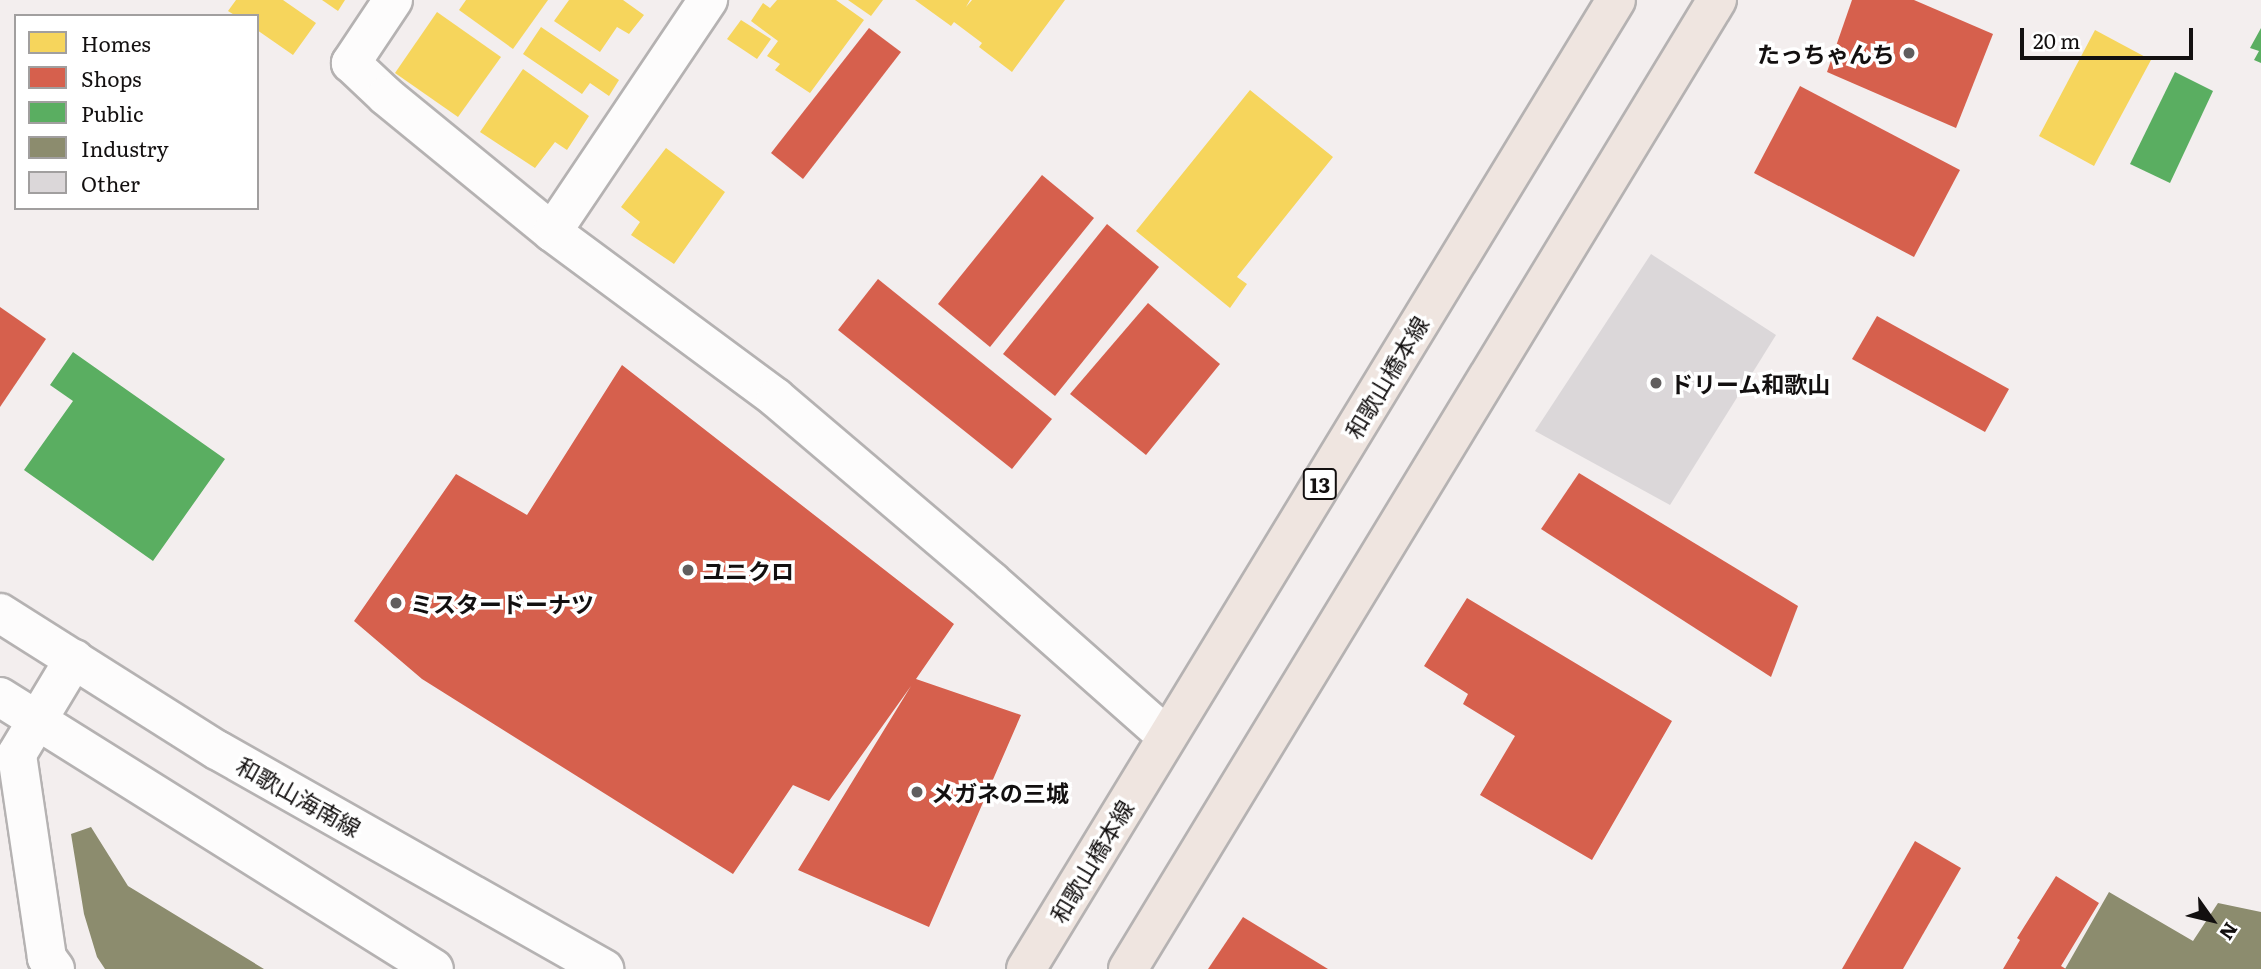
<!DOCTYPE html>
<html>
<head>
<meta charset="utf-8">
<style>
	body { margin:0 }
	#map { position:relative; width:2261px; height:969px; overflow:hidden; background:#f3eeee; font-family:Literata,"Noto Sans JP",serif }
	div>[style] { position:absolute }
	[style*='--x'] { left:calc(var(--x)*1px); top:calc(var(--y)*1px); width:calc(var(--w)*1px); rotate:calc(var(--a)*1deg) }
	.homes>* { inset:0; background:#f6d55c }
	.shops>* { inset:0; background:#d6604d }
	.public>* { inset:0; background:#5aae61 }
	.industry>* { inset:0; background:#8c8c6e }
	.building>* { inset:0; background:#dbd7d9 }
	.roads { filter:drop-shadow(2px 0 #b5b2b2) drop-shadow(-2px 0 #b5b2b2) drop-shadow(0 2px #b5b2b2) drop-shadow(0 -2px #b5b2b2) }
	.minor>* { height:38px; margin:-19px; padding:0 19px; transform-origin:19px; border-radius:19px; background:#fdfcfc }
	.secondary>* { height:38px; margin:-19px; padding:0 19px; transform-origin:19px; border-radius:19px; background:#fdfcfc }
	.primary>* { height:38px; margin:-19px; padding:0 19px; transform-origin:19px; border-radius:19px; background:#efe5e0 }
	.dots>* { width:19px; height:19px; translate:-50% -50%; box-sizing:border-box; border:4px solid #fff; border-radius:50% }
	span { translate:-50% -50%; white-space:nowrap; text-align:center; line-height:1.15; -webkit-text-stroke:7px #fff; paint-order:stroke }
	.shield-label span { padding:2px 5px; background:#fff; border:2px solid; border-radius:5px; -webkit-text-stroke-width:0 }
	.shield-label { font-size:21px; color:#131010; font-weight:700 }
	.poi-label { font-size:23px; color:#131010; font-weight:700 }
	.right { translate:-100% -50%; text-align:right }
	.left { translate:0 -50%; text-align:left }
	.street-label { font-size:23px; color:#131010 }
	.legend { position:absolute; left:14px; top:14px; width:245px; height:196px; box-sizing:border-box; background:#fff; border:2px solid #a19f9f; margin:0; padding:9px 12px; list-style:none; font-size:21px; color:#131010 }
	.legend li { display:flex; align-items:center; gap:14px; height:35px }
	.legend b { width:35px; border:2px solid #a19f9f }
	.north { position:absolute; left:2177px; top:885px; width:70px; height:70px; -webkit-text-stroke:5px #fff; paint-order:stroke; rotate:124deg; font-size:19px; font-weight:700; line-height:28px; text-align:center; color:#131010 }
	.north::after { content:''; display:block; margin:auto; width:24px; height:32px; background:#131010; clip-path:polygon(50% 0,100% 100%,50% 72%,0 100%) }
	.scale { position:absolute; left:2020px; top:28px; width:173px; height:32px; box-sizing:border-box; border:4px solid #131010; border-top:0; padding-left:9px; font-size:21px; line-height:24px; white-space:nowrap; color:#131010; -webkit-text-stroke:5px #fff; paint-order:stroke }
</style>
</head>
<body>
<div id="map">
	<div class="homes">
		<div style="clip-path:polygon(236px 0,283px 0,316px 23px,293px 55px,257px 30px,257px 16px,236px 16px,228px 11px)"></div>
		<div style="clip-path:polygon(322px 0,345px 0,338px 11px)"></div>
		<div style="clip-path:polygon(466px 0,548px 0,513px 49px,459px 10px)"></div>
		<div style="clip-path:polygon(569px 0,623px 0,644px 15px,629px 34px,617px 27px,600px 52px,554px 21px)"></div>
		<div style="clip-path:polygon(777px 0,836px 0,864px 20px,810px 93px,775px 70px,780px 64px,767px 56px,778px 41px,751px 21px,763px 3px,770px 8px)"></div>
		<div style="clip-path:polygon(848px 0,883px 0,871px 16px)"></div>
		<div style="clip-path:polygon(915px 0,970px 0,966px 7px,972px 0,1065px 0,1012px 72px,979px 47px,982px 43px,954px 22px,951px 26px)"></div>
		<div style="clip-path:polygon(437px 12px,501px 57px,458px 117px,395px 73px)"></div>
		<div style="clip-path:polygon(741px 20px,771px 39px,757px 59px,727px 39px)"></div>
		<div style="clip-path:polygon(541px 27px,619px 80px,609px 96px,590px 83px,582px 94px,523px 54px)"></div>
		<div style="clip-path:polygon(2095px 30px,2151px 60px,2094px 166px,2039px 136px)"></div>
		<div style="clip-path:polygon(523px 69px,589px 116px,567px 150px,555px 142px,535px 168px,480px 132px)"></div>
		<div style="clip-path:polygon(1250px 90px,1333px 157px,1237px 277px,1247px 284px,1230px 308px,1136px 231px)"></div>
		<div style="clip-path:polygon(666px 148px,725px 192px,674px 264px,631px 235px,640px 222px,621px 207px)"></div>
	</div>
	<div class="shops">
		<div style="clip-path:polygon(1852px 0,1914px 0,1993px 34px,1956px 128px,1827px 72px)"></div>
		<div style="clip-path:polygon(869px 28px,901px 52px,803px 179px,771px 153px)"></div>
		<div style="clip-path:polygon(1800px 86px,1960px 170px,1914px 257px,1754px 173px)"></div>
		<div style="clip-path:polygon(1042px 175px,1094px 218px,990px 347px,938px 304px)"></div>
		<div style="clip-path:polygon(1107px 224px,1159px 267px,1055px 396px,1003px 354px)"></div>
		<div style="clip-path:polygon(878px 279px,1052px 419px,1012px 469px,838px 330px)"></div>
		<div style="clip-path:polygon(1148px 303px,1220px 364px,1146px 455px,1070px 394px)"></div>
		<div style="clip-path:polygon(0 307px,46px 339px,0 407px)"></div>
		<div style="clip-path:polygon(1877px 316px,2009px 389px,1985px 432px,1852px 359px)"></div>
		<div style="clip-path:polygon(622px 365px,954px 624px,916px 679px,1021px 715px,929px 927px,798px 870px,911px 686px,829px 801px,793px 785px,733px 874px,422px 679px,354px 621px,456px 474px,527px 515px)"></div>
		<div style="clip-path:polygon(1579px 473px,1798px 606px,1771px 677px,1541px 529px)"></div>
		<div style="clip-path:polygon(1467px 598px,1672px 721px,1592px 860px,1480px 795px,1515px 736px,1463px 704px,1468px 694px,1424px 666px)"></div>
		<div style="clip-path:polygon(1915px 841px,1961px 868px,1903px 969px,1842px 969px)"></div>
		<div style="clip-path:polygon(2056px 876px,2099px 903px,2061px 966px,2066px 969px,2003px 969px,2020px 940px,2017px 938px)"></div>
		<div style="clip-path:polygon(1243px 917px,1328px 969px,1208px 969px)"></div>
	</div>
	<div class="public">
		<div style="clip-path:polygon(2261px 28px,2261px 63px,2254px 60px,2259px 51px,2250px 48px)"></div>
		<div style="clip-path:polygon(2175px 72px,2213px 91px,2170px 183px,2130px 164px)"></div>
		<div style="clip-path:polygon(73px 352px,225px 459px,153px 561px,24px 470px,73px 401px,50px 385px)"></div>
	</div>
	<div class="industry">
		<div style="clip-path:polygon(91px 827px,128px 886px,264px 969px,105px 969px,97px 957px,84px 914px,71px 834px)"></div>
		<div style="clip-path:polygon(2109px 892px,2193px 941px,2218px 903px,2261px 912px,2261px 969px,2065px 969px)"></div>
	</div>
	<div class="building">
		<div style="clip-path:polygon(1651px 254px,1776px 335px,1670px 505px,1535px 431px)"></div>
	</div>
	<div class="roads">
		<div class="minor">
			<div style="--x:393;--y:0;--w:76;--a:123.7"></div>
			<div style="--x:351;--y:63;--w:48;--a:43.3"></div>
			<div style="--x:386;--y:96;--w:215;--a:39.3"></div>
			<div style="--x:552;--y:232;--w:279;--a:36.5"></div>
			<div style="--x:776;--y:398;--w:282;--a:40.4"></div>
			<div style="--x:991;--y:581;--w:234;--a:41.5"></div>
			<div style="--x:552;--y:232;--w:280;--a:-56.1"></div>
			<div style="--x:55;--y:969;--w:14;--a:-126"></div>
			<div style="--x:47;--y:958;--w:206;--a:-98.4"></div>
			<div style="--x:17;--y:754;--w:111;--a:-59"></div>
		</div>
		<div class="secondary">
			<div style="--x:0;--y:613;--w:257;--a:32.3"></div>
			<div style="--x:217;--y:750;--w:445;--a:29.5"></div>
			<div style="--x:0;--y:697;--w:512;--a:32.08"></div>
		</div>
		<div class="primary">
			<div style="--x:1026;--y:969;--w:1134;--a:-58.66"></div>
			<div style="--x:1128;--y:969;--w:1134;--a:-58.71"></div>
		</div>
	</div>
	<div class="dots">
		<div style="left:1909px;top:53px;background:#615e5e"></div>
		<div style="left:1656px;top:383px;background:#615e5e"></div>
		<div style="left:688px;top:570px;background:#615e5e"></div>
		<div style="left:396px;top:603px;background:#615e5e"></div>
		<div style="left:917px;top:792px;background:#615e5e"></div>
	</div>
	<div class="shield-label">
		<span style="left:1320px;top:484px">13</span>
	</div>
	<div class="poi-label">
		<span class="right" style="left:1895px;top:53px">たっちゃんち</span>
		<span class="left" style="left:1670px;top:383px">ドリーム和歌山</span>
		<span class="left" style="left:702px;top:570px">ユニクロ</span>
		<span class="left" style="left:410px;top:603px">ミスタードーナツ</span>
		<span class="left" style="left:931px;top:792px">メガネの三城</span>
	</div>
	<div class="street-label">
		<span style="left:1386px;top:377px;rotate:-59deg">和歌山橋本線</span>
		<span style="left:299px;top:796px;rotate:29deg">和歌山海南線</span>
		<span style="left:1091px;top:861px;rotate:-59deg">和歌山橋本線</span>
	</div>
	<ul class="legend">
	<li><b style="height:19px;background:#f6d55c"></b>Homes</li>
	<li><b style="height:19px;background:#d6604d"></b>Shops</li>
	<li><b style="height:19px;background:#5aae61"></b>Public</li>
	<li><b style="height:19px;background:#8c8c6e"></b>Industry</li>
	<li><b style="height:19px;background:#dbd7d9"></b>Other</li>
	</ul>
	<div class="north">N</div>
	<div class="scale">20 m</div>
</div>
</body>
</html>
